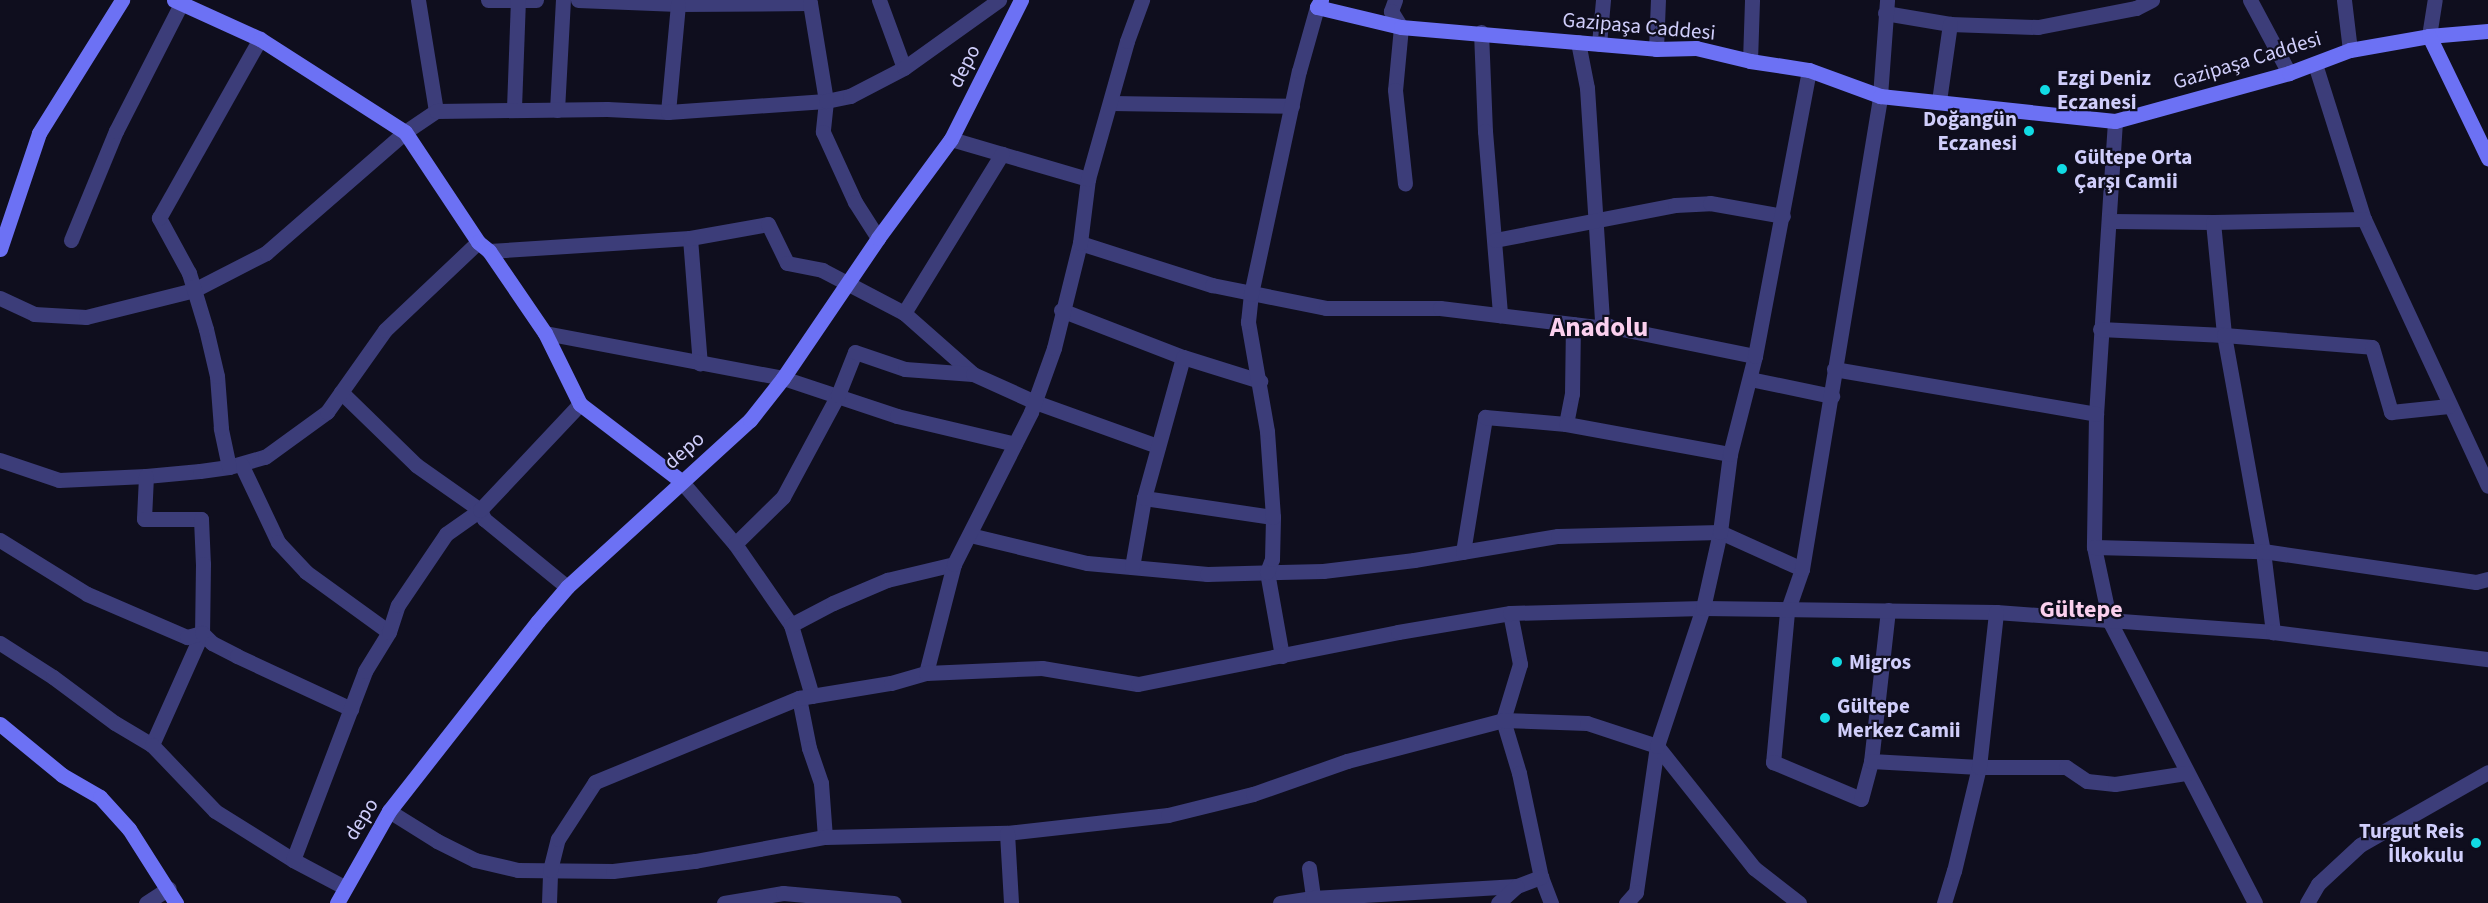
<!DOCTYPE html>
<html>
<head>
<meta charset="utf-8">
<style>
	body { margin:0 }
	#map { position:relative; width:2488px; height:903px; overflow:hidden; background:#0f0e1e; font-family:"Source Sans 3",sans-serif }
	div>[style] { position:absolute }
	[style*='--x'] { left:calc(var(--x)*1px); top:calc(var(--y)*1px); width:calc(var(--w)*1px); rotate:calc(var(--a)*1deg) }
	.street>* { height:15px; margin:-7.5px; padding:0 7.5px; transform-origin:7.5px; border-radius:7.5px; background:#3c3d79 }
	.secondary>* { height:15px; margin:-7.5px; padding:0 7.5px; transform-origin:7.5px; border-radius:7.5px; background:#6c71f4 }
	.dots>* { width:16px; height:16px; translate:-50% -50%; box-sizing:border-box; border:3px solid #0f0e1e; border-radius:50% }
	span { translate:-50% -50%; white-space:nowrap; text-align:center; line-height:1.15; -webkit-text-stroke:4.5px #0f0e1e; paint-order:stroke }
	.street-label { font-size:21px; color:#d0cefb }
	.poi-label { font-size:21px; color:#d0cefb; font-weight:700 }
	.left { translate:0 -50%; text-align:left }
	.right { translate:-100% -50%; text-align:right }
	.quarter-label { font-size:24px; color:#fbd0ee; font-weight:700 }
	.district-label { font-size:27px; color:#fbd0ee; font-weight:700 }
</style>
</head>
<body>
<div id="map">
	<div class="street">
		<div style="--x:418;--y:0;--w:112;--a:80.8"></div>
		<div style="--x:488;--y:0;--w:48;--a:0"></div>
		<div style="--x:578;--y:0;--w:100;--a:2.3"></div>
		<div style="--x:678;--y:4;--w:132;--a:-0.4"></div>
		<div style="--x:810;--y:3;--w:99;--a:80.7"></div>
		<div style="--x:826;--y:101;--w:31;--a:96"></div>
		<div style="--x:823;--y:132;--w:77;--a:65.4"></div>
		<div style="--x:855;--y:202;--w:43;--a:57.4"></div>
		<div style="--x:879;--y:0;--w:72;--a:69.8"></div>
		<div style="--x:1395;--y:0;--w:12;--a:110"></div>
		<div style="--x:1391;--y:11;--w:19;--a:58"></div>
		<div style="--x:1401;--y:27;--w:63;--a:95.4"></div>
		<div style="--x:1395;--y:90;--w:94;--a:83.9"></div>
		<div style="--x:2250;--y:0;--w:83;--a:61.9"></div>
		<div style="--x:2344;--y:0;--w:50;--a:83.2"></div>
		<div style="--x:1885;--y:13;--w:66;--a:9.6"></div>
		<div style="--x:1950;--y:24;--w:88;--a:2"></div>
		<div style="--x:2038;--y:27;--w:100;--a:-11"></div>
		<div style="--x:2136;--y:8;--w:18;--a:-27"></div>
		<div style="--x:1481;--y:32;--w:99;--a:87.7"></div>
		<div style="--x:1485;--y:131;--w:185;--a:85.3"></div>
		<div style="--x:2429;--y:36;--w:36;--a:-81"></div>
		<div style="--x:1578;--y:42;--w:47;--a:78.9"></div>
		<div style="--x:1587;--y:88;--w:235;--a:86.3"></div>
		<div style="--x:1599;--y:44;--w:44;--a:-84.8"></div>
		<div style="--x:1656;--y:49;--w:49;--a:-87.7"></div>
		<div style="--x:1750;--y:61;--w:61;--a:-88.1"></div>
		<div style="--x:2315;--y:64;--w:163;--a:72.5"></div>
		<div style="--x:2364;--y:219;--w:294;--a:65.1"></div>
		<div style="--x:1939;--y:101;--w:78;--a:-81.9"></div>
		<div style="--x:1111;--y:103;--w:181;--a:0.9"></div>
		<div style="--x:514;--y:108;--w:108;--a:-87.9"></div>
		<div style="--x:557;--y:110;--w:110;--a:-86.9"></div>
		<div style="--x:668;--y:112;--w:108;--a:-84.7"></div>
		<div style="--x:2115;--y:121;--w:294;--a:93.7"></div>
		<div style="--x:2096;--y:414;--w:133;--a:90.9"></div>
		<div style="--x:2094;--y:547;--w:77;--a:78"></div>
		<div style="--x:2110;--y:622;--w:316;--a:62.7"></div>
		<div style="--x:951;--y:139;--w:143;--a:16.3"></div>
		<div style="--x:2109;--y:221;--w:104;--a:0.6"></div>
		<div style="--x:2213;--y:222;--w:151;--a:-1.1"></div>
		<div style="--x:2213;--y:222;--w:114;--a:84.4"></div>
		<div style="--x:2224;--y:335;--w:219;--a:79.8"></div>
		<div style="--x:2263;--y:551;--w:82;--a:83"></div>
		<div style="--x:690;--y:238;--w:126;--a:85.5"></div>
		<div style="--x:71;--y:240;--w:118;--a:-67.6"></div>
		<div style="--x:116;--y:131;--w:143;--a:-62.9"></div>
		<div style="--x:1495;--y:240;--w:183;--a:-11"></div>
		<div style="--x:1675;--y:205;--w:35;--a:-3"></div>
		<div style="--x:1710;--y:203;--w:74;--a:10.1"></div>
		<div style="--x:1080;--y:243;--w:139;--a:17.7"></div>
		<div style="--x:1212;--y:285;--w:116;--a:11.4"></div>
		<div style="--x:1326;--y:308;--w:114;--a:0"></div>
		<div style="--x:1440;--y:308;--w:158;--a:6.9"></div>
		<div style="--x:1597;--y:327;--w:6;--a:-39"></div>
		<div style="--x:1602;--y:323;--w:11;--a:22"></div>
		<div style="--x:1612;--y:327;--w:146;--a:11.5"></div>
		<div style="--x:489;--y:251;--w:201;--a:-3.7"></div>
		<div style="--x:690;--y:238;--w:79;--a:-10.2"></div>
		<div style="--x:768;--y:224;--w:43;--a:64"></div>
		<div style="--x:787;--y:263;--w:36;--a:11"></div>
		<div style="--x:822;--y:270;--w:93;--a:27.7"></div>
		<div style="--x:904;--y:313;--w:92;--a:41.5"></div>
		<div style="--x:0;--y:298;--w:38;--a:25"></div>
		<div style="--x:34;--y:314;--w:52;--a:3.3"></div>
		<div style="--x:86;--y:317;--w:111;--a:-14"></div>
		<div style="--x:194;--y:290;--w:81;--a:-27.2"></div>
		<div style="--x:266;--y:253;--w:184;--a:-41"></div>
		<div style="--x:405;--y:132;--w:37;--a:-34"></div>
		<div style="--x:436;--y:111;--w:171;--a:-0.7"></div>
		<div style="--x:607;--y:109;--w:61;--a:2.8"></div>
		<div style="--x:668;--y:112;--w:158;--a:-4"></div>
		<div style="--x:826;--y:101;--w:25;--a:-12"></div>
		<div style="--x:850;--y:96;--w:61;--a:-27.4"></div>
		<div style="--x:904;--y:68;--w:117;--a:-35.6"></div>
		<div style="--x:1061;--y:310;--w:131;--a:21.1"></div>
		<div style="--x:904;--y:313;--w:187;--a:-58.4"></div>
		<div style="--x:2100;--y:329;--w:124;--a:2.8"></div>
		<div style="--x:2224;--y:335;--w:148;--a:4.6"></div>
		<div style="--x:2372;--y:347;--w:68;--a:73.7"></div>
		<div style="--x:2391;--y:412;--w:58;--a:-5.9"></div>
		<div style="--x:545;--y:333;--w:242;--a:10.7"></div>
		<div style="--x:783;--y:378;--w:120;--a:18.4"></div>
		<div style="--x:897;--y:416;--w:121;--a:13.3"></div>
		<div style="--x:1834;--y:369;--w:266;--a:9.7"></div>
		<div style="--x:1750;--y:379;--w:84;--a:11.7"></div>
		<div style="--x:341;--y:392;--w:105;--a:44.2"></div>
		<div style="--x:416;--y:465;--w:78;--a:35.1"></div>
		<div style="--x:480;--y:510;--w:10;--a:66"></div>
		<div style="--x:484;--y:519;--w:107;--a:39.3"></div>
		<div style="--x:1566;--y:424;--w:31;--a:-79"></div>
		<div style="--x:1572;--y:394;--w:70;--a:-89.2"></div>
		<div style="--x:0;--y:460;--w:62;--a:18.7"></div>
		<div style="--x:59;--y:480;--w:87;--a:-2.6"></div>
		<div style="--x:146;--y:476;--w:54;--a:-5.3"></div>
		<div style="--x:200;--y:471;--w:29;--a:-8"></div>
		<div style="--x:229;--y:467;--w:37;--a:-16"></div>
		<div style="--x:265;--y:457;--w:77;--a:-36"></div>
		<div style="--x:327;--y:412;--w:100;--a:-54.7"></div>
		<div style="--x:385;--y:330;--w:128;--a:-43.4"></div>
		<div style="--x:241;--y:464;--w:86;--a:64.6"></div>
		<div style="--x:278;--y:542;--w:41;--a:47"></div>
		<div style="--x:306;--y:572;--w:102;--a:35.9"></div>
		<div style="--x:229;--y:467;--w:40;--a:-102"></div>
		<div style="--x:221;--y:428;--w:52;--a:-94.4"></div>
		<div style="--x:217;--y:376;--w:48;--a:-103.2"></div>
		<div style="--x:206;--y:329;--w:59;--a:-106.9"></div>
		<div style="--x:189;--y:273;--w:63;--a:-118.6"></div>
		<div style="--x:159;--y:218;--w:206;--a:-60.6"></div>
		<div style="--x:146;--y:476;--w:43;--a:92.7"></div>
		<div style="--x:144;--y:519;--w:57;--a:0"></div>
		<div style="--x:201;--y:519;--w:45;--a:87.5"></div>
		<div style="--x:203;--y:564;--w:69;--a:90.8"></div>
		<div style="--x:202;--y:633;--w:123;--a:114.1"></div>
		<div style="--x:681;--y:481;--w:83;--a:49.4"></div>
		<div style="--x:735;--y:544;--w:98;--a:55.3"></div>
		<div style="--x:791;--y:625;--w:74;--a:73.5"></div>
		<div style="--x:1144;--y:498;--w:130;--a:8.4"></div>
		<div style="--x:970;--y:535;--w:120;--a:13.5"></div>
		<div style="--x:1087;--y:563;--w:121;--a:5.2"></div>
		<div style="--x:1207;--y:574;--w:116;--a:-1.5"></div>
		<div style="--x:1323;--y:571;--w:92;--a:-6.9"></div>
		<div style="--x:1414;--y:560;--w:146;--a:-9.5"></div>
		<div style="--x:1558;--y:536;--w:162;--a:-1.4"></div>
		<div style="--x:1720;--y:532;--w:90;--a:24.3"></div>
		<div style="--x:1802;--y:569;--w:46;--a:109.2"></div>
		<div style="--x:1787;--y:612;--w:151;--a:95.3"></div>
		<div style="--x:1773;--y:762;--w:95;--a:22.8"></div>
		<div style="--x:1861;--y:799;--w:39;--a:-75"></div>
		<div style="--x:0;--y:540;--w:102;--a:31.8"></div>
		<div style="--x:87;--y:594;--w:109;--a:23.3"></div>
		<div style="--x:187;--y:637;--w:16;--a:-15"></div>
		<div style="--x:202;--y:633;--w:14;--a:45"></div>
		<div style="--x:212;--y:643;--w:28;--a:27"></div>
		<div style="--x:237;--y:656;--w:126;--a:24.9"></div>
		<div style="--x:735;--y:544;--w:67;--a:-44.4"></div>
		<div style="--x:783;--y:497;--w:116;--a:-61.7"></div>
		<div style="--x:838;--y:395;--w:46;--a:-68.4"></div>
		<div style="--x:855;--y:352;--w:53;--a:18.8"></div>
		<div style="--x:905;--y:369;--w:68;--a:4.2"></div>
		<div style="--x:973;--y:374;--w:68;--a:24.3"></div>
		<div style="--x:1035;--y:402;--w:130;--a:19.8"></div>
		<div style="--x:2094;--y:547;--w:169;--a:1.4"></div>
		<div style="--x:2263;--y:551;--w:215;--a:8.3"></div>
		<div style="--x:2476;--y:582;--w:12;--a:-14"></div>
		<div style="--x:1463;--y:552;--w:137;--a:-80.7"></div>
		<div style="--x:1485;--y:417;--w:81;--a:4.9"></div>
		<div style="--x:1566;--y:424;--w:167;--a:10.4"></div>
		<div style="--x:1132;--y:567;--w:70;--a:-80.1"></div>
		<div style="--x:1144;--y:498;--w:146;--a:-74.5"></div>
		<div style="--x:1183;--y:357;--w:81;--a:17.3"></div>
		<div style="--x:1802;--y:569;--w:479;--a:-80.6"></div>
		<div style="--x:1880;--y:96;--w:96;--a:-85.8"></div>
		<div style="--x:1888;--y:610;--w:152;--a:96.4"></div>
		<div style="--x:1871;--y:761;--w:108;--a:3.2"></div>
		<div style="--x:1979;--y:767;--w:87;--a:0"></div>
		<div style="--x:2066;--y:767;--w:25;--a:34"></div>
		<div style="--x:2087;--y:781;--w:28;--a:6"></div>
		<div style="--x:2115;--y:784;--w:73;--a:-8.7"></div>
		<div style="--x:1510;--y:613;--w:52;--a:78.9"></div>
		<div style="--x:1520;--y:664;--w:59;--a:106.9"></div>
		<div style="--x:1503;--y:720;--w:55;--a:73.2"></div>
		<div style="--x:1519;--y:773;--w:106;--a:78.1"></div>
		<div style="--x:1541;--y:877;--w:28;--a:69"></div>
		<div style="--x:791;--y:625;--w:47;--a:-27.6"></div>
		<div style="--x:833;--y:603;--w:59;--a:-23.1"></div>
		<div style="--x:887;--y:580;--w:69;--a:-13.4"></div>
		<div style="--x:0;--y:643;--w:63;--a:32.7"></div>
		<div style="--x:53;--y:677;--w:77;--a:36.6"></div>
		<div style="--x:115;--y:723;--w:43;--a:30.7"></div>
		<div style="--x:152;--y:745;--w:91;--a:46.3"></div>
		<div style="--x:215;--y:811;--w:92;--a:32.1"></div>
		<div style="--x:293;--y:860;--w:58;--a:27.9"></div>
		<div style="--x:1282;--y:656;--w:85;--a:-100.1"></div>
		<div style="--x:1267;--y:572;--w:14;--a:-69"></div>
		<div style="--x:1272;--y:559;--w:42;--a:-88.6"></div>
		<div style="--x:1273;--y:517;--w:86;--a:-94"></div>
		<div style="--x:1267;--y:431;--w:111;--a:-99.9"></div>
		<div style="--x:1248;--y:322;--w:28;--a:-84"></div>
		<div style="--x:1251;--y:294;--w:228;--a:-77.9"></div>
		<div style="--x:1299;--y:71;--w:66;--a:-74.3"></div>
		<div style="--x:926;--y:673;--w:113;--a:-75.6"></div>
		<div style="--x:954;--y:564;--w:170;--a:-63.1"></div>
		<div style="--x:1031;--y:412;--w:68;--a:-70.2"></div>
		<div style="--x:1054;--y:348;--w:108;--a:-76.1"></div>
		<div style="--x:1080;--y:243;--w:64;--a:-82.9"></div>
		<div style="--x:1088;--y:179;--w:143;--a:-74.2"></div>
		<div style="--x:1127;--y:41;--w:44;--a:-69.9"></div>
		<div style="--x:799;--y:698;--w:51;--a:78.7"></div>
		<div style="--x:809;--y:748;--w:37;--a:71"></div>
		<div style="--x:821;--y:783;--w:54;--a:85.8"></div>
		<div style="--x:389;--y:811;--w:57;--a:32"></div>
		<div style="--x:437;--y:841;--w:42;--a:26.6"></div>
		<div style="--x:475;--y:860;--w:44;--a:13.1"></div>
		<div style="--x:518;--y:870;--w:95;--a:0.6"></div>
		<div style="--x:613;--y:871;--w:83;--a:-7"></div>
		<div style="--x:695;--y:861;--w:132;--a:-10.5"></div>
		<div style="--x:825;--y:837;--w:182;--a:-1.3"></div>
		<div style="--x:1007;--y:833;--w:162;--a:-6.4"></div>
		<div style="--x:1168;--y:815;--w:88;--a:-13.9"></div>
		<div style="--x:1253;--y:794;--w:100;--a:-19.3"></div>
		<div style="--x:1347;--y:761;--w:161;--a:-14.7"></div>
		<div style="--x:1503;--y:720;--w:84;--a:2"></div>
		<div style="--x:1587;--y:723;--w:74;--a:18.2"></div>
		<div style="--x:1657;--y:746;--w:148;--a:98.2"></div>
		<div style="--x:1636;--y:892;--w:15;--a:132"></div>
		<div style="--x:1007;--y:833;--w:70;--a:86.7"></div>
		<div style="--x:293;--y:860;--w:202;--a:-69.1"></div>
		<div style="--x:365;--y:671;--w:46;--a:-58.4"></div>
		<div style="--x:389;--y:632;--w:28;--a:-72"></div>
		<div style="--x:398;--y:605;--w:86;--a:-55.9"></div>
		<div style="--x:446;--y:534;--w:42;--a:-35.2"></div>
		<div style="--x:480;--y:510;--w:146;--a:-46.7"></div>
		<div style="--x:1309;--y:868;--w:30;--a:82"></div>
		<div style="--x:146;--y:903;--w:27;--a:-33"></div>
		<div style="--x:549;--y:903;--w:33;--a:-88"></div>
		<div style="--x:550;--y:870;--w:32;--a:-76"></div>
		<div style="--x:558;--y:839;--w:68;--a:-57"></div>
		<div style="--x:595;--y:782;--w:221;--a:-22.4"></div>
		<div style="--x:799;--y:698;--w:93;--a:-9.3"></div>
		<div style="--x:891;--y:683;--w:36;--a:-16"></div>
		<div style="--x:926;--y:673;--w:116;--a:-2.5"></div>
		<div style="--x:1042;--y:668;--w:97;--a:9.5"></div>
		<div style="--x:1138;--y:684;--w:265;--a:-11.3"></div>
		<div style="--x:1398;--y:632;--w:114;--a:-9.6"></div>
		<div style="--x:1510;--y:613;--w:193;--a:-1.5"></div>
		<div style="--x:1703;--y:608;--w:293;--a:0.8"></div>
		<div style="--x:1996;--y:612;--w:278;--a:4.1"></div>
		<div style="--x:2273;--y:632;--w:217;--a:7.2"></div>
		<div style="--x:724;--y:903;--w:60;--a:-9.6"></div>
		<div style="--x:783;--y:893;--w:111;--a:5.1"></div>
		<div style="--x:1280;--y:903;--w:33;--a:-9"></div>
		<div style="--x:1313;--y:898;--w:204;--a:-3.4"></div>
		<div style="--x:1517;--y:886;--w:26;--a:-21"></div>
		<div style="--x:1498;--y:903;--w:25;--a:-42"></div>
		<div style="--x:1799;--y:903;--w:57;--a:-142.1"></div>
		<div style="--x:1754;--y:868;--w:156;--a:-128.5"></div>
		<div style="--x:1657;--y:746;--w:145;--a:-71.6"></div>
		<div style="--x:1703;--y:608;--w:78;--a:-77.4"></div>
		<div style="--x:1720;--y:532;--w:79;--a:-82.7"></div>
		<div style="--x:1730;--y:454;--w:101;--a:-75.7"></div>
		<div style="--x:1755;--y:356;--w:291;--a:-79.3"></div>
		<div style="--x:1944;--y:903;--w:34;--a:-73"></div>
		<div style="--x:1954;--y:871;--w:107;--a:-76.5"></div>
		<div style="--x:1979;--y:767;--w:156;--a:-83.7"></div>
		<div style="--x:2307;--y:903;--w:22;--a:-60"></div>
		<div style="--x:2318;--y:884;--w:57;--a:-42.9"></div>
		<div style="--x:2360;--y:845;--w:147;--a:-29.7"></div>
	</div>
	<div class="secondary">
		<div style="--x:174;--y:0;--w:94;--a:24.4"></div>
		<div style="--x:260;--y:39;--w:172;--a:32.7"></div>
		<div style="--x:405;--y:132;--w:132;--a:56.4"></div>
		<div style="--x:478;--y:242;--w:14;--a:39"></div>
		<div style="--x:489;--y:251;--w:99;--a:55.7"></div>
		<div style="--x:545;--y:333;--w:79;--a:63.8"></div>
		<div style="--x:580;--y:404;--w:127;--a:37.3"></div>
		<div style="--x:1321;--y:0;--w:8;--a:120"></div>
		<div style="--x:1317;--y:7;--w:86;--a:13.4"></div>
		<div style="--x:1401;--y:27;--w:256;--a:4.9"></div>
		<div style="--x:1656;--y:49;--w:40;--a:-1.4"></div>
		<div style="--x:1696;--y:48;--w:56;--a:13.5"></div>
		<div style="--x:1750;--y:61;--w:60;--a:8.7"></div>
		<div style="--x:1809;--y:70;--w:76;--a:20.1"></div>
		<div style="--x:1880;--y:96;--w:236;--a:6.1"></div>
		<div style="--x:2115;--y:121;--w:180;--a:-15.4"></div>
		<div style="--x:2289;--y:73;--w:65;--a:-20.7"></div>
		<div style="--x:2350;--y:50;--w:80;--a:-10"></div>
		<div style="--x:2429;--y:36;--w:59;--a:-4.8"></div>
		<div style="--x:2429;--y:36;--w:136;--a:64.2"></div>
		<div style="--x:0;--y:249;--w:122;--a:-71.4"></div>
		<div style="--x:39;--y:133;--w:157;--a:-58"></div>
		<div style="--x:0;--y:724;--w:80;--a:39.4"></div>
		<div style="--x:62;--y:775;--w:44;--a:30.1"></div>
		<div style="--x:100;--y:797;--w:43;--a:47.8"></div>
		<div style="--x:129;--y:829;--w:88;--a:57.6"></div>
		<div style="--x:337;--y:903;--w:106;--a:-60.5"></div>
		<div style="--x:389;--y:811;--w:241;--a:-51.9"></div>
		<div style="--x:538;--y:621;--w:45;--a:-49.5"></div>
		<div style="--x:567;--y:587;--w:248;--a:-42.4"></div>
		<div style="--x:750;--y:420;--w:53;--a:-51.8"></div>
		<div style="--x:783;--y:378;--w:169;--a:-55.8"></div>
		<div style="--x:878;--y:238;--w:123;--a:-53.6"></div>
		<div style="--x:951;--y:139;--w:156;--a:-63.3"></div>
	</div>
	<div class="dots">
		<div style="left:2045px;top:90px;background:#11dbe4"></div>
		<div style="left:2029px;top:131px;background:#11dbe4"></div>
		<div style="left:2062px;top:169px;background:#11dbe4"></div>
		<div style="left:1837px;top:662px;background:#11dbe4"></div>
		<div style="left:1825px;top:718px;background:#11dbe4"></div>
		<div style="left:2476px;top:843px;background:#11dbe4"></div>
	</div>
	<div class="street-label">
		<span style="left:1639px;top:26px;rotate:5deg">Gazipaşa Caddesi</span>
		<span style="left:2247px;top:60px;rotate:-17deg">Gazipaşa Caddesi</span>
		<span style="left:964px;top:66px;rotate:-63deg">depo</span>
		<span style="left:684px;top:450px;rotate:-41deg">depo</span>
		<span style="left:361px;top:819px;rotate:-58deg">depo</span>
	</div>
	<div class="poi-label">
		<span class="left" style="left:2057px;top:90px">Ezgi Deniz<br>Eczanesi</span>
		<span class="right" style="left:2017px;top:131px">Doğangün<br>Eczanesi</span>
		<span class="left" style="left:2074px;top:169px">Gültepe Orta<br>Çarşı Camii</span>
		<span class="left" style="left:1849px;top:662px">Migros</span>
		<span class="left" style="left:1837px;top:718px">Gültepe<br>Merkez Camii</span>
		<span class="right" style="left:2464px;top:843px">Turgut Reis<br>İlkokulu</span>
	</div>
	<div class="quarter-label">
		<span style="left:2081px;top:610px">Gültepe</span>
	</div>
	<div class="district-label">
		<span style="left:1599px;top:328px">Anadolu</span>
	</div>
</div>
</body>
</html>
